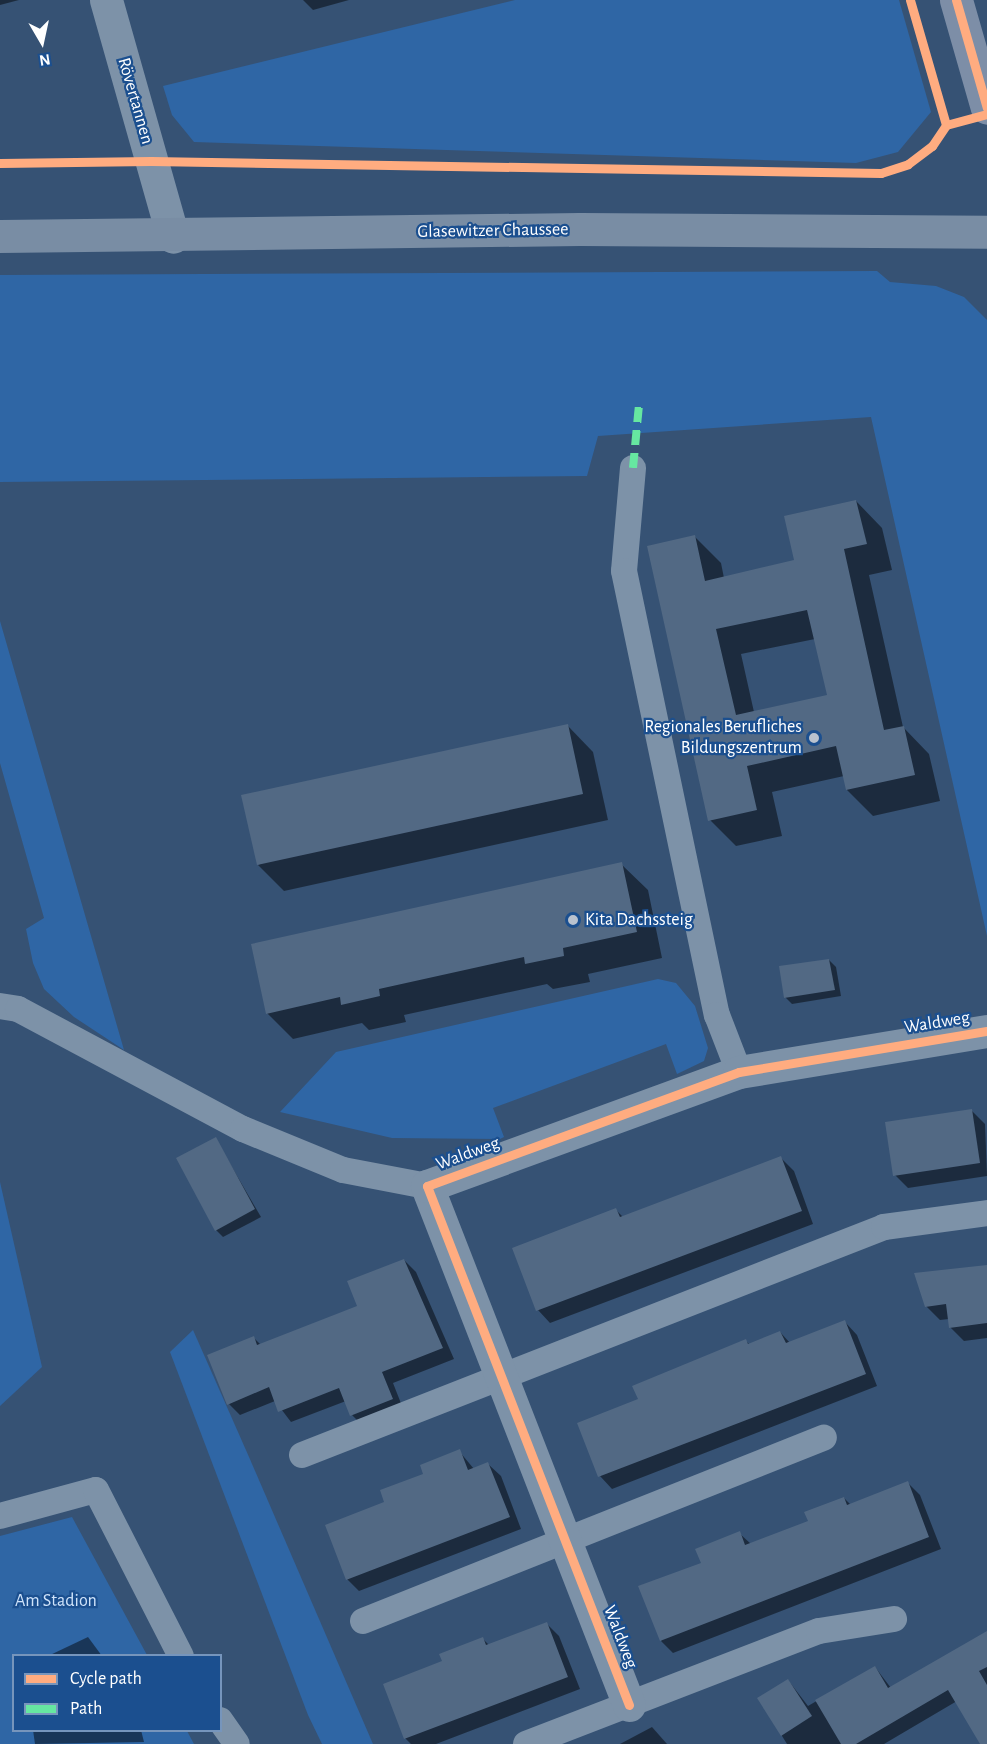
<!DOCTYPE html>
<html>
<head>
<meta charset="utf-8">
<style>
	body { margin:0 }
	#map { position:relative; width:987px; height:1744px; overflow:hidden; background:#365274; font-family:"Alegreya Sans",sans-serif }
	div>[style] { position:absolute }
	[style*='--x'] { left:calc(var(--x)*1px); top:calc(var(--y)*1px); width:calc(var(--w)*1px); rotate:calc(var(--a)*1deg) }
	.green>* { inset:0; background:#2f66a5 }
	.shadow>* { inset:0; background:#0007 }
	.building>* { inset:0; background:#526984 }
	.service>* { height:26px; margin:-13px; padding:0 13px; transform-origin:13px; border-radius:13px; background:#7d92a8 }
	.minor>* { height:33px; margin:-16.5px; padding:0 16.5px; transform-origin:16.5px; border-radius:16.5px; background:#7d92a8 }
	.secondary>* { height:33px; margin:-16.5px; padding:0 16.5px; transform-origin:16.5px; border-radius:16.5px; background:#798da4 }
	.primary>* { height:33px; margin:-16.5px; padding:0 16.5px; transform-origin:16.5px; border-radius:16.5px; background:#7d8ea7 }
	.quiet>* { height:8px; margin-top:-4px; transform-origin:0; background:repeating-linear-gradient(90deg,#66e7a1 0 15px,transparent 0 23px) }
	.cycleway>* { height:9px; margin:-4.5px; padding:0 4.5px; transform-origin:4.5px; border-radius:4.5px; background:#ffac80 }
	.dots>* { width:16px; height:16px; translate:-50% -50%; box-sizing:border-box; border:3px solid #1b4f8f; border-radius:50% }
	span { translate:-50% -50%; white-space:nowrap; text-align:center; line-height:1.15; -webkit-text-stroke:4.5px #1b4f8f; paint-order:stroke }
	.street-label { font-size:18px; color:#fff }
	.poi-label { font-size:18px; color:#fff }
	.right { translate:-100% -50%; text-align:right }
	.left { translate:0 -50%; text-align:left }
	.park-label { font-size:18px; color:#cfe3fa }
	.legend { position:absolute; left:12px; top:1654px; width:210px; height:78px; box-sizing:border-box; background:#1b4f8f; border:2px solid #7695bc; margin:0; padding:8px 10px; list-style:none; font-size:18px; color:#fff }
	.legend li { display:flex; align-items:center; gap:12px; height:30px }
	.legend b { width:30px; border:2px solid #7695bc }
	.north { position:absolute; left:12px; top:12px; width:60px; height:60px; -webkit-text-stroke:4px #1b4f8f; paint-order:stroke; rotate:171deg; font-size:16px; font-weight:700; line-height:24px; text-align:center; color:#fff }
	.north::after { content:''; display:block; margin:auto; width:21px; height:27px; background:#fff; clip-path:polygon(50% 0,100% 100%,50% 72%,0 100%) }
</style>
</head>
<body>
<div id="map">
	<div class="green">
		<div style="clip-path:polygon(515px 0,899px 0,931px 112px,898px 152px,856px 163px,194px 142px,172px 115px,163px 86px)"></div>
		<div style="clip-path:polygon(877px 271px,890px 282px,936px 286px,964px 297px,987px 320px,987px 936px,871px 417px,598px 436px,587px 476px,0 482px,0 275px)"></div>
		<div style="clip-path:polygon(0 621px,124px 1050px,74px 1017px,44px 989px,33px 963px,26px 929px,44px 918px,0 763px)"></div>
		<div style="clip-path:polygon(658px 979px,676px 983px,695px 1006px,708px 1048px,704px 1061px,677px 1074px,666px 1044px,493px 1108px,504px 1137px,500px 1139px,392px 1138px,280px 1112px,336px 1052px)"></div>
		<div style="clip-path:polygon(0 1182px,42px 1367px,0 1406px)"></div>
		<div style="clip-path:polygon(193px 1330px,249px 1457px,373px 1744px,322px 1744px,308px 1715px,170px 1352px)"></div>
		<div style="clip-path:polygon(72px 1517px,147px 1655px,14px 1656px,14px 1730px,187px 1731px,194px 1744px,0 1744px,0 1536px)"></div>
	</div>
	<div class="shadow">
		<div style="clip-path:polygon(0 0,19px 0,0 5px)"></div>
		<div style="clip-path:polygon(303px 0,349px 0,313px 10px)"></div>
		<div style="clip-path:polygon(evenodd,856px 501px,882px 528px,892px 570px,869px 575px,903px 727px,929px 754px,940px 801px,873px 816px,847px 790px,844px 776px,772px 792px,782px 836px,736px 846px,710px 820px,695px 537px,721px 563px,724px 578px,796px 561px,856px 501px,815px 639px,828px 696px,754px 712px,741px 654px,815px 639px)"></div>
		<div style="clip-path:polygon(567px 725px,593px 752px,608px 820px,284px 891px,258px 865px)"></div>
		<div style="clip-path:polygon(621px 864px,648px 890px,662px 958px,588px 974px,590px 982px,553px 989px,547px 984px,404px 1015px,406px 1022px,369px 1030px,362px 1023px,293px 1039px,267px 1013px)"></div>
		<div style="clip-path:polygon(829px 960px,836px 967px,841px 996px,792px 1004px,785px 997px)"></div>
		<div style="clip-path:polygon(972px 1111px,985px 1124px,987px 1176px,908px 1188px,895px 1175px)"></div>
		<div style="clip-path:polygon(215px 1138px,261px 1217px,223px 1237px,216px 1230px)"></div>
		<div style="clip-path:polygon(781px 1158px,794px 1171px,813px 1224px,550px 1323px,538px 1310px,616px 1210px,623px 1217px)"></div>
		<div style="clip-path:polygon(404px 1260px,416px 1272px,454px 1359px,393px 1383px,404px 1411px,363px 1426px,352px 1415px,346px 1401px,291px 1422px,275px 1401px,240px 1415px,229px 1404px,254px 1338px,261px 1345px,359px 1307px)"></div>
		<div style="clip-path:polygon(987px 1266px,987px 1338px,964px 1341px,950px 1327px,949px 1319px,940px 1320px,926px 1306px)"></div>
		<div style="clip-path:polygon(845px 1322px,857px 1335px,877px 1386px,612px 1489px,600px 1476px,640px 1400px,746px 1341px,750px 1345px,780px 1332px,790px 1343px)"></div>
		<div style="clip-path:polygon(459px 1451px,474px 1469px,488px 1464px,501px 1476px,521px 1529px,359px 1591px,347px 1579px,386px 1503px)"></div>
		<div style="clip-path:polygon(908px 1483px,920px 1495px,941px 1549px,673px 1653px,661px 1641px,702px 1563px,739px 1533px,751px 1544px,810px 1522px,844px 1498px,851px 1505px)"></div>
		<div style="clip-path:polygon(546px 1623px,559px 1636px,580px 1689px,436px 1744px,411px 1744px,405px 1738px,444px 1662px,483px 1639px,489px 1645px)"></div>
		<div style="clip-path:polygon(987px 1632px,987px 1744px,982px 1744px,957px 1701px,884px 1744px,787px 1744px,759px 1699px,788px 1680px,808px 1706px,875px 1667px,891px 1688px)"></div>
		<div style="clip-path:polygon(88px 1637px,102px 1656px,48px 1656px)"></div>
		<div style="clip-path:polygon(652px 1727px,667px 1744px,620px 1744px)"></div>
		<div style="clip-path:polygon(33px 1730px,141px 1730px,144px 1742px,35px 1744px)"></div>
	</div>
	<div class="building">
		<div style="clip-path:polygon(evenodd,856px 500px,867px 544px,844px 549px,884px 730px,904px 726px,915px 775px,846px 790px,836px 746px,747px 766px,757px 810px,708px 821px,647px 546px,695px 535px,705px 581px,794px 560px,784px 516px,856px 500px,807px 610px,827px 695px,736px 715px,716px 629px,807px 610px)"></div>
		<div style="clip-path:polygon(568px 724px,583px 794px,257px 865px,241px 795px)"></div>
		<div style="clip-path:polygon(622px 862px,637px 932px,563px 948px,564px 956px,525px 964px,524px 957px,379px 989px,380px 996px,341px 1005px,340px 997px,266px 1014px,251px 944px)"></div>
		<div style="clip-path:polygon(829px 959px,835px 990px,784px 998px,779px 966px)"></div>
		<div style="clip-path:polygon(972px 1109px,980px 1163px,893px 1176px,885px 1122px)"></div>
		<div style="clip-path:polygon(216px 1137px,255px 1209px,215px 1231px,176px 1158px)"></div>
		<div style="clip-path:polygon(781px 1156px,802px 1211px,536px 1311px,512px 1248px,616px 1208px,620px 1217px)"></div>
		<div style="clip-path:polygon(404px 1259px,443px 1348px,382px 1372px,393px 1399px,350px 1416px,339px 1388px,278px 1412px,269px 1387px,227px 1405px,207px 1355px,254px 1336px,257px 1345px,357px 1306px,347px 1281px)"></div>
		<div style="clip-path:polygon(987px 1265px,987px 1323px,949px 1328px,946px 1304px,925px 1307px,914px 1273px)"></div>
		<div style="clip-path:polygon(845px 1320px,866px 1374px,598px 1477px,577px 1423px,638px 1399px,632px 1386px,746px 1339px,748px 1344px,780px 1331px,786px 1343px)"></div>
		<div style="clip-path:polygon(460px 1449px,468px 1470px,488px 1462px,510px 1517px,346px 1580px,325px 1525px,384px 1502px,380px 1490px,423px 1474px,420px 1465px)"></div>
		<div style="clip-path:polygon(908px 1481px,929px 1537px,660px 1641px,638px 1586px,701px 1563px,695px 1549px,740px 1531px,745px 1545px,808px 1521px,804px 1512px,844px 1497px,847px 1505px)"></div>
		<div style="clip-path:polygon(547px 1622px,568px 1677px,404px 1739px,383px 1684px,442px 1661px,439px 1654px,483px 1637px,486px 1645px)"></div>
		<div style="clip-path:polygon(987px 1631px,987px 1667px,979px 1671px,987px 1685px,987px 1744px,980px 1744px,948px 1690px,856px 1744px,841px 1744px,815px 1700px,875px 1666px,888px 1688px)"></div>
		<div style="clip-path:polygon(788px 1679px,812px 1716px,781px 1736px,757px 1698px)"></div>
	</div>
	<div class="service">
		<div style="--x:633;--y:468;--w:103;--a:95"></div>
		<div style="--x:624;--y:571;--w:454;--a:78.2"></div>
		<div style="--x:717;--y:1015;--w:61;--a:68.9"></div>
		<div style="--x:0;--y:1006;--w:18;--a:9"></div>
		<div style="--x:18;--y:1009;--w:255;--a:28.1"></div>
		<div style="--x:243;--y:1129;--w:108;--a:22.3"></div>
		<div style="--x:343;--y:1170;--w:86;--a:10.8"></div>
		<div style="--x:302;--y:1455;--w:625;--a:-21.39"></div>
		<div style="--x:884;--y:1227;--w:104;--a:-7.7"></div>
		<div style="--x:0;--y:1516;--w:99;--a:-15.2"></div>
		<div style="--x:96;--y:1490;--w:186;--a:62.9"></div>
		<div style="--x:363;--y:1621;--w:496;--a:-21.7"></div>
		<div style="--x:220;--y:1720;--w:29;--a:55"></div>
		<div style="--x:526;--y:1744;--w:314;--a:-21.1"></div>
		<div style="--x:819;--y:1631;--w:76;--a:-9.1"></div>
	</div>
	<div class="minor">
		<div style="--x:106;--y:0;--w:246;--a:74.2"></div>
		<div style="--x:629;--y:1705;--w:557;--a:-111.27"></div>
		<div style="--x:427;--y:1186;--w:332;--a:-20.1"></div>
		<div style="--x:739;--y:1072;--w:251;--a:-9.4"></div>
	</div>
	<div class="secondary">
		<div style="--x:0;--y:236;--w:580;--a:-0.69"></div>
		<div style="--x:580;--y:229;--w:407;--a:0.4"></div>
	</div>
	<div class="primary">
		<div style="--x:956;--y:0;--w:112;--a:74"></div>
	</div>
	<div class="quiet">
		<div style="--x:633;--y:468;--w:64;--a:-84.6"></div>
	</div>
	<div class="cycleway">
		<div style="--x:910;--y:0;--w:130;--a:73.9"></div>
		<div style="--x:956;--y:0;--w:112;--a:74"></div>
		<div style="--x:0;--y:163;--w:151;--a:-0.8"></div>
		<div style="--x:151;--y:161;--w:730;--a:0.94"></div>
		<div style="--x:881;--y:173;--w:28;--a:-18"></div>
		<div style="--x:908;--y:164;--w:30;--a:-37"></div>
		<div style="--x:932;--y:146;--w:25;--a:-56"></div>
		<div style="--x:946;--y:125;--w:42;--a:-15"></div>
		<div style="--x:629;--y:1705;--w:557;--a:-111.27"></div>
		<div style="--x:427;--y:1186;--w:332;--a:-20.1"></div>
		<div style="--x:739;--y:1072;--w:251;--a:-9.4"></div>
	</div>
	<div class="dots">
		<div style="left:814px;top:738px;background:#b9c2ce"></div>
		<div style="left:573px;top:920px;background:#b9c2ce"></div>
	</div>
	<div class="street-label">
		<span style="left:135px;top:101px;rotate:74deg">Rövertannen</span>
		<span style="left:493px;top:231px;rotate:-1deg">Glasewitzer Chaussee</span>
		<span style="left:937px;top:1023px;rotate:-9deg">Waldweg</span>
		<span style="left:468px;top:1154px;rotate:-20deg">Waldweg</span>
		<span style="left:620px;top:1637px;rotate:69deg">Waldweg</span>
	</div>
	<div class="poi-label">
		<span class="right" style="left:802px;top:738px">Regionales Berufliches<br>Bildungszentrum</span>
		<span class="left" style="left:585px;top:920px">Kita Dachssteig</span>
	</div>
	<div class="park-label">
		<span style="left:56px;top:1601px">Am Stadion</span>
	</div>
	<ul class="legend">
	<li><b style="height:8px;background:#ffac80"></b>Cycle path</li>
	<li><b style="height:8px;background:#66e7a1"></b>Path</li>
	</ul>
	<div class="north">N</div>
</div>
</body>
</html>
